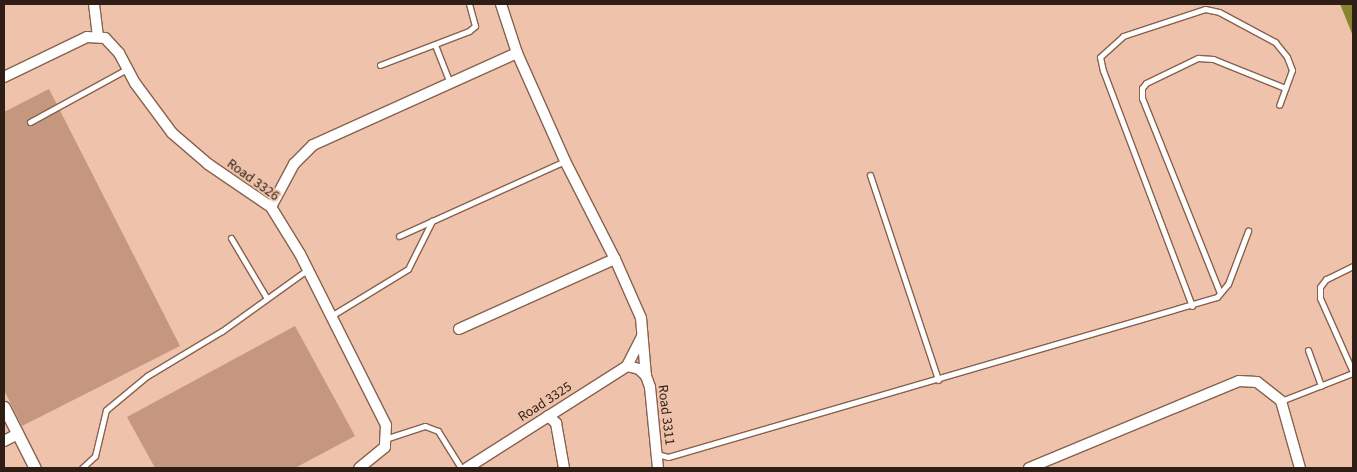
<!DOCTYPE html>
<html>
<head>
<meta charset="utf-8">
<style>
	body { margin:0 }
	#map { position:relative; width:1357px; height:472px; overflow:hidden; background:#eec2ab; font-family:"Source Sans 3",sans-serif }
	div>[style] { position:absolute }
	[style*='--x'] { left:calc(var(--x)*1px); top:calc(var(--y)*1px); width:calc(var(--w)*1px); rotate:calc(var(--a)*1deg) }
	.green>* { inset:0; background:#c5977e }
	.water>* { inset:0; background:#86862f }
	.roads { filter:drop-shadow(1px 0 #88614c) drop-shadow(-1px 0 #88614c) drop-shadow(0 1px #88614c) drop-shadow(0 -1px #88614c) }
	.service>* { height:5px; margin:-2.5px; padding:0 2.5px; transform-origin:2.5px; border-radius:2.5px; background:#fff }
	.minor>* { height:10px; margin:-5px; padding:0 5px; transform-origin:5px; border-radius:5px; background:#fff }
	.tertiary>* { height:11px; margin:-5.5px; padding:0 5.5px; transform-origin:5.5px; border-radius:5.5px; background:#fff }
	span { translate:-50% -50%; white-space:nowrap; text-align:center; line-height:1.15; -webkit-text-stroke:4px #eec2ab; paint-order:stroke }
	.street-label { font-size:14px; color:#2e1e15 }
	.frame { position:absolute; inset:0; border:5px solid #2e1e15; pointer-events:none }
</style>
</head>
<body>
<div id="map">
	<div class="green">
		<div style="clip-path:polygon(49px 89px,180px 346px,22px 426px,4px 390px,4px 112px)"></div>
		<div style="clip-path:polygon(295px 326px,355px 436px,295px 468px,155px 468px,127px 417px)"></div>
	</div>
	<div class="water">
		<div style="clip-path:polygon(1340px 4px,1353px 4px,1353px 36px)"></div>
	</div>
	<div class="roads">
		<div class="service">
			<div style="--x:435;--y:45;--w:41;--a:68.5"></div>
			<div style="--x:380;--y:65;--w:95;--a:-20.9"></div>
			<div style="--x:469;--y:31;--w:8;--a:-40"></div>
			<div style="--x:475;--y:26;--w:23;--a:-105"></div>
			<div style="--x:30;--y:122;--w:111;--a:-28.7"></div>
			<div style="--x:870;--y:175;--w:216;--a:71.6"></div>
			<div style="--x:399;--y:236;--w:182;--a:-24.3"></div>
			<div style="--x:231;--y:238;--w:69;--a:59.3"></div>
			<div style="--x:1353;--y:266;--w:30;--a:154"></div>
			<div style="--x:1326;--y:279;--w:10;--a:127"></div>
			<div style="--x:1320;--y:287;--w:11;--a:90"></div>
			<div style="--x:1320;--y:298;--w:81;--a:66"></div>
			<div style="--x:1220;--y:293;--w:210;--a:-111.8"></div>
			<div style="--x:1142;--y:98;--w:10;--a:-90"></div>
			<div style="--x:1142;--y:88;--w:6;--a:-51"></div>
			<div style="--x:1146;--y:83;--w:58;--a:-25.7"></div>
			<div style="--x:1198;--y:58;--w:15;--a:4"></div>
			<div style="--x:1213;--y:59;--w:78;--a:21.9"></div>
			<div style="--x:1192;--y:306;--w:251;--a:-110.7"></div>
			<div style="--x:1103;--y:71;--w:14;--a:-102"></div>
			<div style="--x:1100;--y:57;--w:31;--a:-42"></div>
			<div style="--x:1123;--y:36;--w:86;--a:-18.2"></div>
			<div style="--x:1205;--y:9;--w:14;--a:12"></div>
			<div style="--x:1219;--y:12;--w:64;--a:28.2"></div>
			<div style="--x:1275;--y:42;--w:19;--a:51"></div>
			<div style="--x:1287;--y:57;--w:14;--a:69"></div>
			<div style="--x:1292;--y:70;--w:37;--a:110"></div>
			<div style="--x:331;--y:316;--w:90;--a:-31.4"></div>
			<div style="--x:408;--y:269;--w:54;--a:-63.4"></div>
			<div style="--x:1308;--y:350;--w:38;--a:70"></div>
			<div style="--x:1281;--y:401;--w:77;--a:-21.3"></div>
			<div style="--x:388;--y:438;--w:39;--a:-18"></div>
			<div style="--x:425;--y:426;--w:14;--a:21"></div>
			<div style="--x:438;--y:431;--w:44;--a:58.1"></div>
			<div style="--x:657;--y:454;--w:11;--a:15"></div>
			<div style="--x:668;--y:457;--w:572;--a:-16.25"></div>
			<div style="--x:1217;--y:297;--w:17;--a:-50"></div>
			<div style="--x:1228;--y:284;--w:57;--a:-69.3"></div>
			<div style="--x:82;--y:468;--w:18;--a:-43"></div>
			<div style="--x:95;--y:456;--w:47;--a:-76.6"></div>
			<div style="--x:106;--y:410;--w:53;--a:-39.7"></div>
			<div style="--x:147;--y:376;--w:87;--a:-31"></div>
			<div style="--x:222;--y:331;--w:105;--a:-35.7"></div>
		</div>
		<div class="minor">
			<div style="--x:94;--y:4;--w:31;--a:83"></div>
			<div style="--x:517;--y:53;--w:118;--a:66"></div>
			<div style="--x:565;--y:161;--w:110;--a:63"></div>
			<div style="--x:615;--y:259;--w:64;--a:66.2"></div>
			<div style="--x:641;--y:318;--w:58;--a:85.1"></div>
			<div style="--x:4;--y:77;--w:92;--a:-25.7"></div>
			<div style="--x:87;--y:37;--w:18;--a:3"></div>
			<div style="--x:105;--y:38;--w:21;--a:47"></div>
			<div style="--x:119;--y:53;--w:34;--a:62"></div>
			<div style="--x:135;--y:83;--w:62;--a:53.5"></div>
			<div style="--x:172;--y:133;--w:48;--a:40.7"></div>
			<div style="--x:208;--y:164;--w:76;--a:34.3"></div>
			<div style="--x:271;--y:207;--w:55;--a:58.3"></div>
			<div style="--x:300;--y:254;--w:191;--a:63.3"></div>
			<div style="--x:386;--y:425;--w:22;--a:93"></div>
			<div style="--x:385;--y:447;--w:33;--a:141"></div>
			<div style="--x:271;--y:207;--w:49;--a:-61.9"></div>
			<div style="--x:294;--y:164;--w:27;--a:-45"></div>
			<div style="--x:313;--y:145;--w:224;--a:-24.3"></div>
			<div style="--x:517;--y:53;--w:52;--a:-108.1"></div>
			<div style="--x:459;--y:329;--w:171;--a:-24.2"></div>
			<div style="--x:627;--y:366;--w:33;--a:-63"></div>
			<div style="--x:548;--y:416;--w:11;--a:41"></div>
			<div style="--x:556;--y:423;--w:46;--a:79.9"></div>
			<div style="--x:4;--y:441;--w:16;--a:-27"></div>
			<div style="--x:467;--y:468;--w:190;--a:-32.5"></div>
			<div style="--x:627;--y:366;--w:12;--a:14"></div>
			<div style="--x:639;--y:369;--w:10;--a:45"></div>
			<div style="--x:646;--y:376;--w:12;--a:70"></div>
			<div style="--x:650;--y:387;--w:81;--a:84.4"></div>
			<div style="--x:1029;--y:468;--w:227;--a:-22.5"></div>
			<div style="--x:1239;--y:381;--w:18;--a:3"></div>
			<div style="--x:1257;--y:382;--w:31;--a:38"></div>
			<div style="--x:1281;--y:401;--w:70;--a:74.2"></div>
		</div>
		<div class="tertiary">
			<div style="--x:4;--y:407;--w:68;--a:63.1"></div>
		</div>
	</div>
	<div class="street-label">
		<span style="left:253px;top:180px;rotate:36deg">Road 3326</span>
		<span style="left:545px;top:402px;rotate:-33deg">Road 3325</span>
		<span style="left:666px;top:415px;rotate:83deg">Road 3311</span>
	</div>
	<div class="frame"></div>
</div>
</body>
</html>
